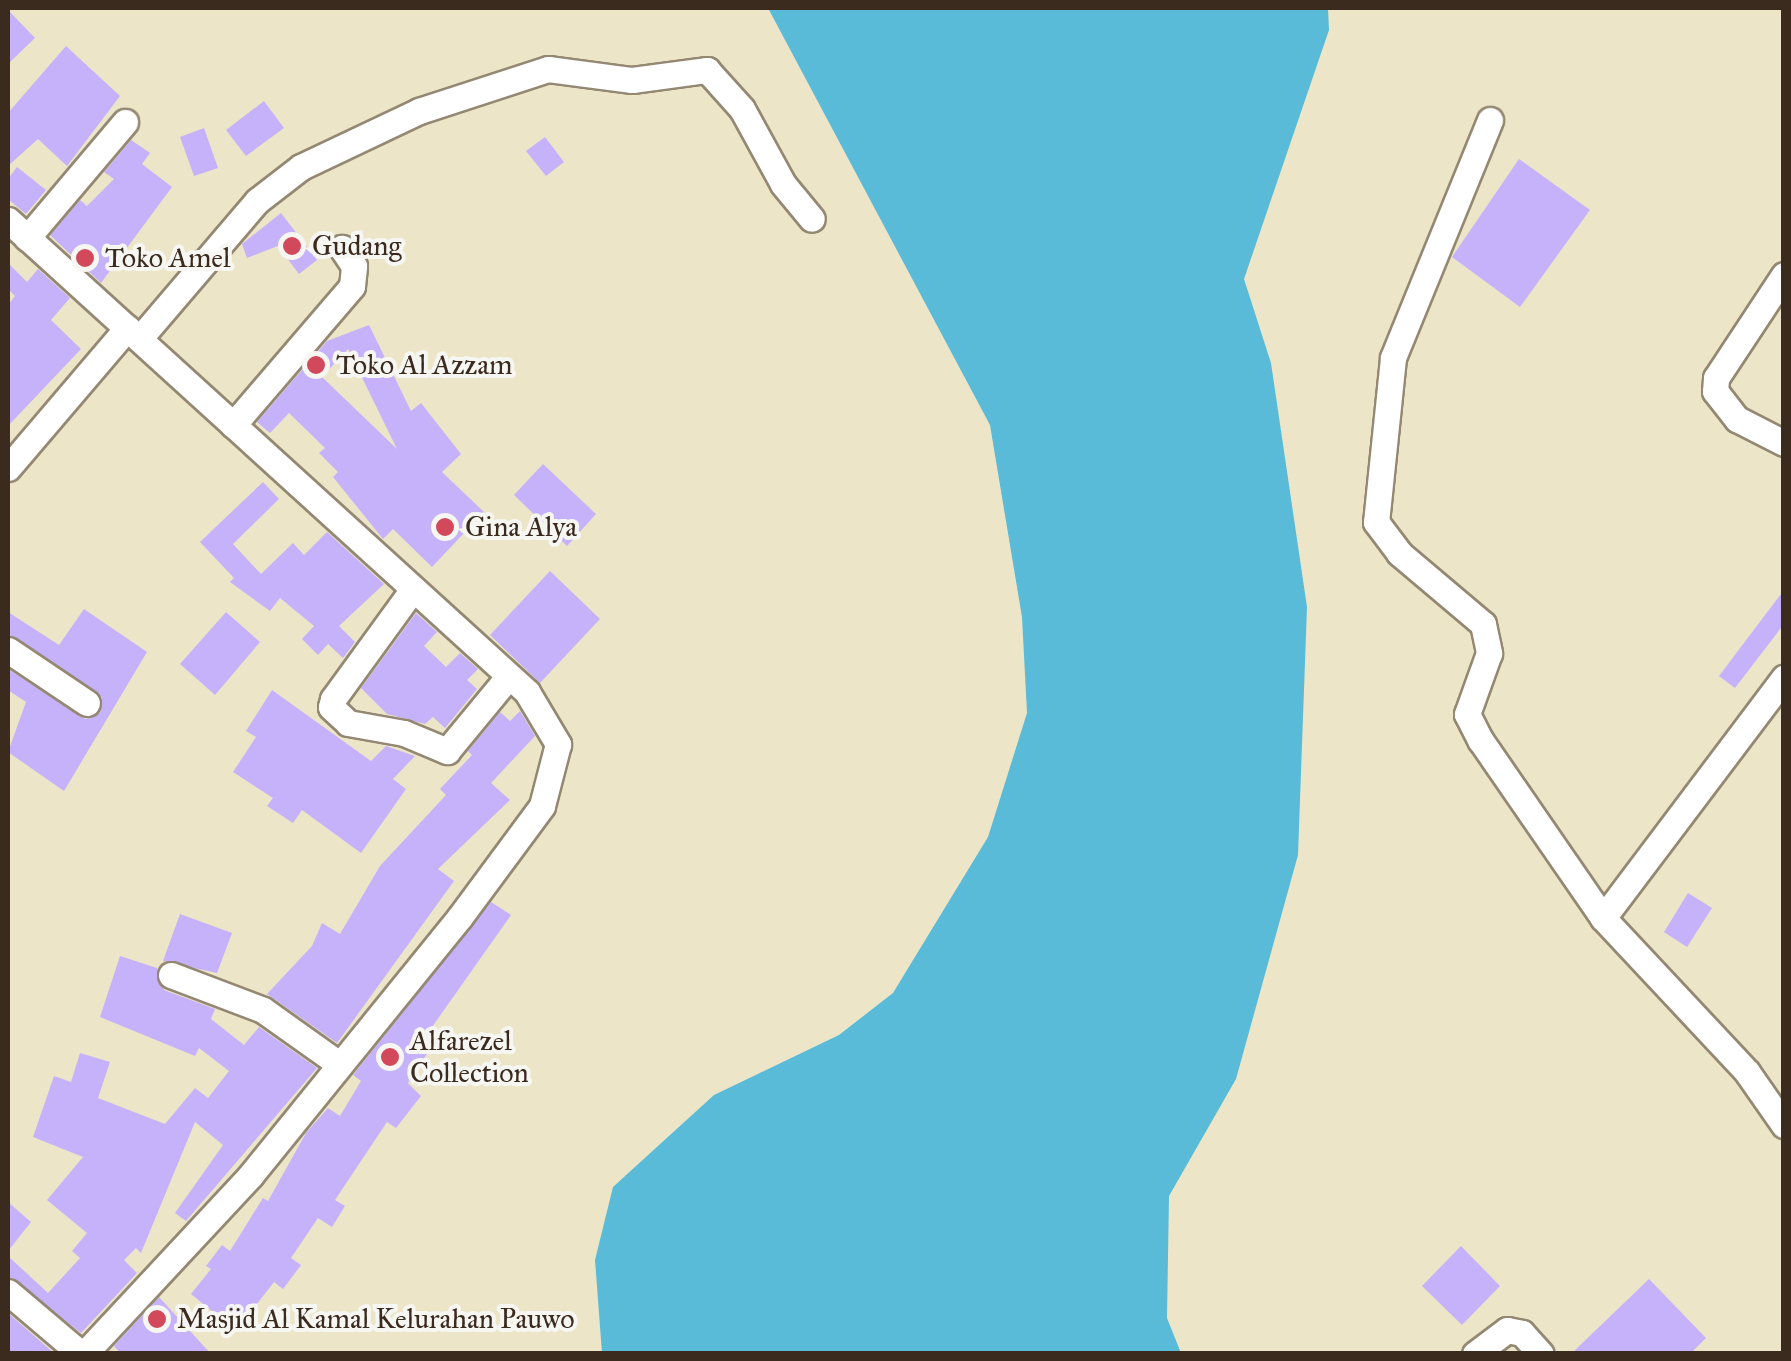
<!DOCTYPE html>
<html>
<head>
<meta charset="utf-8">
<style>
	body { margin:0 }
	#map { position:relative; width:1791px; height:1361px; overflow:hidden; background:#ece5c8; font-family:"IM FELL Great Primer",serif }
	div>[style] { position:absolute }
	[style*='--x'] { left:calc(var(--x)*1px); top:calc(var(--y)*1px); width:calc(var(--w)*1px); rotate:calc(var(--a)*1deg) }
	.water>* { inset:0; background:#59bbd7 }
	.building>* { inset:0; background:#c6b2fa }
	.roads { filter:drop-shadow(2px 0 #948873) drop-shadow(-2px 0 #948873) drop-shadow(0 2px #948873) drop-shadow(0 -2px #948873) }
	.minor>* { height:25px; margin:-12.5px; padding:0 12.5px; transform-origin:12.5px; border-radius:12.5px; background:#fff }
	.dots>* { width:28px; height:28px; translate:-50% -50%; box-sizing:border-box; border:5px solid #f6f6f2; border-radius:50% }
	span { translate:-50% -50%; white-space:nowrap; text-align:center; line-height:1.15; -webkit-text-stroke:8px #f6f6f2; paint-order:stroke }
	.poi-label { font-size:28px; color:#3b2a1e }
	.left { translate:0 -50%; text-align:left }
	.frame { position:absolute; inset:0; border:10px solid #3b2a1e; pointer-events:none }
</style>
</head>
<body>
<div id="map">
	<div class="water">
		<div style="clip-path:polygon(768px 8px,1328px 8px,1329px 30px,1244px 279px,1271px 363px,1307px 607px,1298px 855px,1236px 1079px,1169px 1196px,1167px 1318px,1181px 1353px,602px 1353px,595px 1260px,613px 1187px,714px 1095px,839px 1035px,893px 993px,988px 837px,1027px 713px,1022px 617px,990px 425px)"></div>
	</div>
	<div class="building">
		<div style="clip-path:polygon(8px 10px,35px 38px,8px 64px)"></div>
		<div style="clip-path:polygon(66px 46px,120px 96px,67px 166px,38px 139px,8px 166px,8px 113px)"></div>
		<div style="clip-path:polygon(264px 101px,284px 128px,246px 156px,226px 130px)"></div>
		<div style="clip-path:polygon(204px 128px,218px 168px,194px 176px,180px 137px)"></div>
		<div style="clip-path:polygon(545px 137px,564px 162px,546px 176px,526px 151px)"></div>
		<div style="clip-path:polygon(131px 140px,150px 153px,142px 164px,172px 187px,101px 283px,50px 235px,80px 200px,87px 206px,114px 179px,104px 172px)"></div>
		<div style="clip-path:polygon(1519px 159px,1590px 210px,1520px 307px,1452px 257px)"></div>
		<div style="clip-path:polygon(17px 167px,46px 190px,26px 214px,8px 199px,8px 179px)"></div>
		<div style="clip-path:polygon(281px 213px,317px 260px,299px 274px,278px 246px,247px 258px,242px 244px)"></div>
		<div style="clip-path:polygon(8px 263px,27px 282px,38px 269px,70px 298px,51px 320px,81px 349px,8px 426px,8px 305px,15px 296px,8px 289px)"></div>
		<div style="clip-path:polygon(evenodd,369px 325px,411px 411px,421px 403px,461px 454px,442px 472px,484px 512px,432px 567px,393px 529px,383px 539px,333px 477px,338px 472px,319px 453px,325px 448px,289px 413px,270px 433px,257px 422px,327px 341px,369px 325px,348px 349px,397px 449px,322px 377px,348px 349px)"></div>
		<div style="clip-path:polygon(543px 464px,596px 514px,567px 546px,514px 495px)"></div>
		<div style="clip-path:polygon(263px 482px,279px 499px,233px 544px,261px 574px,293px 543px,304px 555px,327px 532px,384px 584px,339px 626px,355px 642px,343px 658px,328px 644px,318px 655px,302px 639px,314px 626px,280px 598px,270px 611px,230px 582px,234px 578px,200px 542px)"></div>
		<div style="clip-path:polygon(550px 571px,600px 619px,540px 683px,490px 635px)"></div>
		<div style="clip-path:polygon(1784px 590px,1784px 624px,1735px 688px,1719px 676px)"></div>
		<div style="clip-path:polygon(84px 609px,147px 652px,64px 791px,8px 752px,26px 702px,8px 690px,8px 669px,85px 719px,100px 713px,102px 697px,8px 634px,8px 612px,59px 645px)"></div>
		<div style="clip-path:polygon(226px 612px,260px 642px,215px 695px,180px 664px)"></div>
		<div style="clip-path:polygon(416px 613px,437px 632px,424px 646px,446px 667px,460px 653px,478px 669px,467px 680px,477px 689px,445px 728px,433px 717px,425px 724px,387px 714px,361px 688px)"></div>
		<div style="clip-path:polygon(272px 690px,371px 761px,386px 746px,415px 756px,393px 779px,406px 789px,361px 853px,302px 810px,293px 823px,267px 806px,273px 798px,233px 772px,256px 737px,246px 731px)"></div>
		<div style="clip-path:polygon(520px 711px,535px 736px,491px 783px,510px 800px,438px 869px,454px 881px,337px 1043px,267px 994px,312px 946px,322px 923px,340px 934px,380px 866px,446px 795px,440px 789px,472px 755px,468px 751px,500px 712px,510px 721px)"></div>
		<div style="clip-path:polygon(1688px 893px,1712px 908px,1687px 947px,1664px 932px)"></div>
		<div style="clip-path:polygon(491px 902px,511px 915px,425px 1037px,434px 1043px,408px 1083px,421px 1096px,396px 1128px,387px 1122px,335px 1200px,345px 1206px,332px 1227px,318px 1218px,291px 1258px,301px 1265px,283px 1289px,274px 1282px,236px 1331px,191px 1294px,211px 1269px,206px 1266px,222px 1245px,230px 1251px,263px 1198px,268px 1201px,306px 1133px,328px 1108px,340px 1116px,361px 1081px,353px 1075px)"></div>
		<div style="clip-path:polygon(180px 914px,232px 933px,217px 973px,163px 961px)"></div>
		<div style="clip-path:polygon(120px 956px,157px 968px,164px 990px,215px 1009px,211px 1019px,244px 1045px,259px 1027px,317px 1068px,186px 1221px,175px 1213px,223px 1145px,195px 1122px,141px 1253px,136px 1248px,124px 1260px,137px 1273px,81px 1333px,8px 1276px,8px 1256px,48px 1293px,80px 1258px,72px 1251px,87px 1233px,47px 1200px,83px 1157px,33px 1137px,54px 1076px,71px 1082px,80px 1053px,110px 1062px,98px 1098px,165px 1124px,195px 1088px,208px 1098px,229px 1071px,199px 1048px,195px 1056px,100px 1017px)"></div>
		<div style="clip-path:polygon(8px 1202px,31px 1222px,8px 1251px)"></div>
		<div style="clip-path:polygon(1461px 1246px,1500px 1286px,1462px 1325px,1422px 1286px)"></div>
		<div style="clip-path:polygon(1649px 1279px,1706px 1338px,1690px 1354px,1571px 1354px)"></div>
		<div style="clip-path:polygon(159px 1297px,211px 1354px,121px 1354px,114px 1346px)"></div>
		<div style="clip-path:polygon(8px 1313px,55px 1354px,8px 1354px)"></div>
	</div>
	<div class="roads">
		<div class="minor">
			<div style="--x:1490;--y:120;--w:257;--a:112.2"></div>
			<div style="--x:1393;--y:358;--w:165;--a:95.9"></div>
			<div style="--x:1376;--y:522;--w:39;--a:53"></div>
			<div style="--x:1399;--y:553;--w:110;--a:40.2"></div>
			<div style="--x:1483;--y:624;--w:30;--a:78"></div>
			<div style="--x:1489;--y:653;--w:65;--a:109.8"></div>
			<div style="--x:1467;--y:714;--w:30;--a:63"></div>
			<div style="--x:1481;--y:741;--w:215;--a:55.4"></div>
			<div style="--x:1603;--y:918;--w:211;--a:46.9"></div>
			<div style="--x:1747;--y:1072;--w:65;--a:55.1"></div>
			<div style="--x:8;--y:220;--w:702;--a:42.28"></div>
			<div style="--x:527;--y:692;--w:61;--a:59.2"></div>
			<div style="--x:558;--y:744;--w:64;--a:104.5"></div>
			<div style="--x:542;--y:806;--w:139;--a:126.5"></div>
			<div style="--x:459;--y:918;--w:331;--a:129"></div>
			<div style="--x:251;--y:1175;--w:245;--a:133"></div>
			<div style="--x:27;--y:238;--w:152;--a:-49.8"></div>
			<div style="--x:1784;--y:275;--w:123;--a:123.4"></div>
			<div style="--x:1716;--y:378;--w:13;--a:94"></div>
			<div style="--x:1715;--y:391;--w:36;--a:52"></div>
			<div style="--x:1737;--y:419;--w:53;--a:27.1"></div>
			<div style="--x:140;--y:338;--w:180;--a:-49.5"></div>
			<div style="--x:257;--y:201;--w:56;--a:-37.7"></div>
			<div style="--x:301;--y:167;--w:131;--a:-25.4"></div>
			<div style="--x:419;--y:111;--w:136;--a:-18"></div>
			<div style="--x:548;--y:69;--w:85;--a:7.5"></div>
			<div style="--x:632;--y:80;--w:76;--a:-7.6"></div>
			<div style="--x:707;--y:70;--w:52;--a:48.1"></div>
			<div style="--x:742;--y:109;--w:85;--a:61.3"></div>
			<div style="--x:783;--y:184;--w:45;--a:50.4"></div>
			<div style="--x:233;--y:425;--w:183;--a:-49.4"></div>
			<div style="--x:352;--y:286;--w:20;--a:-84"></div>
			<div style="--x:354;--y:266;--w:22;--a:-124"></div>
			<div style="--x:8;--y:468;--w:184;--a:-49.6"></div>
			<div style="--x:413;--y:589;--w:136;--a:126"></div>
			<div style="--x:333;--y:699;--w:8;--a:104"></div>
			<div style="--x:331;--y:707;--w:23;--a:43"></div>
			<div style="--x:348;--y:723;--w:57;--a:10.1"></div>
			<div style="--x:404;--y:733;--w:47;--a:22.7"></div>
			<div style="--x:447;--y:751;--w:96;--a:-50.5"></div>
			<div style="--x:8;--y:650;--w:95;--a:33.9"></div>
			<div style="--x:1603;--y:918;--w:301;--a:-53"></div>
			<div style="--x:171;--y:975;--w:98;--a:20.8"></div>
			<div style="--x:263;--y:1010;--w:93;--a:35.4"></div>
			<div style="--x:8;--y:1292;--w:96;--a:40.3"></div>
			<div style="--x:1475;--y:1354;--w:40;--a:-37"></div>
			<div style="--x:1507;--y:1330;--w:15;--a:11"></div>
			<div style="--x:1522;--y:1333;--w:28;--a:48"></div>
		</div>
	</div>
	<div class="dots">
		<div style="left:292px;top:246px;background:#d1495b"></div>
		<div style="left:85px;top:258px;background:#d1495b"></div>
		<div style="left:316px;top:365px;background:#d1495b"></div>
		<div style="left:445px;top:527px;background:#d1495b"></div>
		<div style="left:390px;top:1057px;background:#d1495b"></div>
		<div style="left:157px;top:1319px;background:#d1495b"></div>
	</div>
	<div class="poi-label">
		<span class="left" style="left:312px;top:246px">Gudang</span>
		<span class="left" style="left:105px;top:258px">Toko Amel</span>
		<span class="left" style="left:336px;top:365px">Toko Al Azzam</span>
		<span class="left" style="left:465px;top:527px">Gina Alya</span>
		<span class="left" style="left:410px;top:1057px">Alfarezel<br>Collection</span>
		<span class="left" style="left:177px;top:1319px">Masjid Al Kamal Kelurahan Pauwo</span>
	</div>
	<div class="frame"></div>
</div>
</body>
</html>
